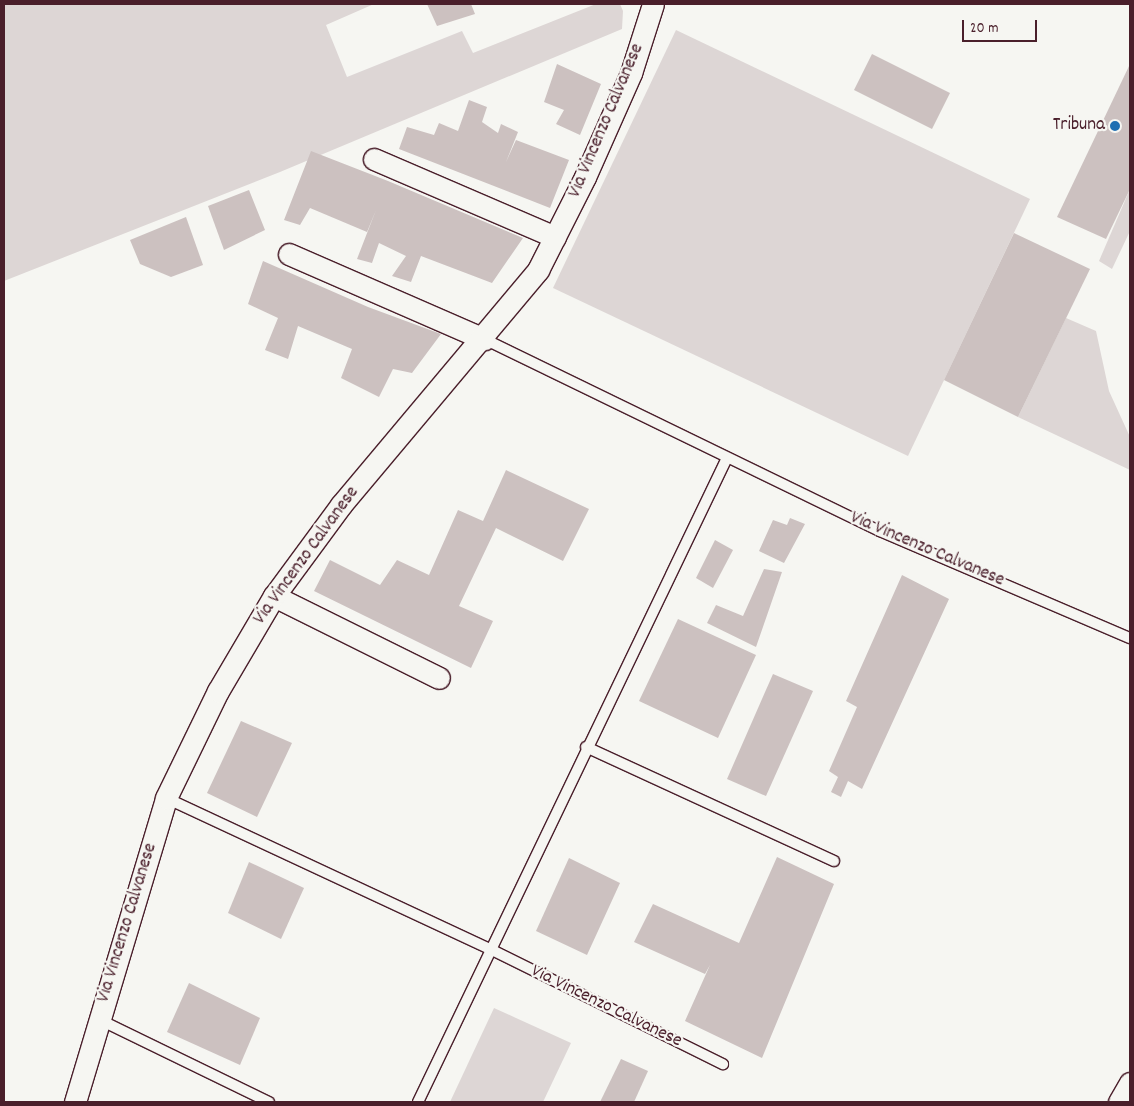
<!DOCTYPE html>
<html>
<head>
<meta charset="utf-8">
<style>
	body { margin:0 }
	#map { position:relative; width:1134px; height:1106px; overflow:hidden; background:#f6f6f2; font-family:Dekko,sans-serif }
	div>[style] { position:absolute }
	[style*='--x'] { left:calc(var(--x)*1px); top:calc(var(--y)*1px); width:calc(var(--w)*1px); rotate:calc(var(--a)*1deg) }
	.green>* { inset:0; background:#ddd6d5 }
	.building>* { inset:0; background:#ccc1c0 }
	.roads { filter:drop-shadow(1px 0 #4a1f2b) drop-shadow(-1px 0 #4a1f2b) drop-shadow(0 1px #4a1f2b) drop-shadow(0 -1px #4a1f2b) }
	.service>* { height:10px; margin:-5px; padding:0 5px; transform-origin:5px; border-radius:5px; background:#f6f6f2 }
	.minor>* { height:21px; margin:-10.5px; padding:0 10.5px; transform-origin:10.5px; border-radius:10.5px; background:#f6f6f2 }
	.dots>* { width:14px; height:14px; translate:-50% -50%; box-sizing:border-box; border:2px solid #f6f6f2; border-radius:50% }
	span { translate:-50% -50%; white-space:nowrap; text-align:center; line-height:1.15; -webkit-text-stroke:4.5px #f6f6f2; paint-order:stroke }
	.street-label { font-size:19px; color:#4a1f2b }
	.poi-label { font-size:19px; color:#4a1f2b }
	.right { translate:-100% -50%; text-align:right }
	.frame { position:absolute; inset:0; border:5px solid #4a1f2b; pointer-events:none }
	.scale { position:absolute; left:962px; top:20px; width:75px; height:22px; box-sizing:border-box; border:2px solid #4a1f2b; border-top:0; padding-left:6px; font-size:15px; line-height:18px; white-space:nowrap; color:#4a1f2b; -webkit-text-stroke:4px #f6f6f2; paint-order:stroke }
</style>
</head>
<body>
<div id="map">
	<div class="green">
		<div style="clip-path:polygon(4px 4px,374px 4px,326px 25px,347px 77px,462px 31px,473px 53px,596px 4px,620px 4px,623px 11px,622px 29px,280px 172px,4px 281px)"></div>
		<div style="clip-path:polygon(676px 30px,1030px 199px,908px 456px,553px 288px)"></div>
		<div style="clip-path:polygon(1130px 189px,1130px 231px,1112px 269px,1099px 261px)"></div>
		<div style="clip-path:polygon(1066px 318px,1096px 331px,1109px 391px,1130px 437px,1130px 470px,1018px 417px)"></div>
		<div style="clip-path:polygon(494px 1008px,571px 1043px,543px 1102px,450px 1102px)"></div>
	</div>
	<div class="building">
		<div style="clip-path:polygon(427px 4px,471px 4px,475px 14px,437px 26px)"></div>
		<div style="clip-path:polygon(872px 54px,950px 93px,932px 129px,854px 90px)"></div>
		<div style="clip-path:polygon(557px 64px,601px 84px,580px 135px,556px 124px,564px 110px,544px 102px)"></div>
		<div style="clip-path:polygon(1130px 64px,1130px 189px,1106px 239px,1057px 217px)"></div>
		<div style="clip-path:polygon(469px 100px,487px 107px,482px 122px,498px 133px,501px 124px,518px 132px,506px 162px,516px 140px,569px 160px,550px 208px,399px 149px,407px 127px,434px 135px,439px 123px,458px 131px)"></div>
		<div style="clip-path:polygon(311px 151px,388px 181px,523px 238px,492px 283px,421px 256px,411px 282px,392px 276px,406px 256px,379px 243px,372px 263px,357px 259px,376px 210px,367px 232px,310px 208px,300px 225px,284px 220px)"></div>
		<div style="clip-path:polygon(249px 190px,265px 230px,224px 250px,208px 206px)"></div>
		<div style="clip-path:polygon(186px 217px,203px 265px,171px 277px,140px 264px,130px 240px)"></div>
		<div style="clip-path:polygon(1014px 233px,1090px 269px,1018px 417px,944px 380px)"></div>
		<div style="clip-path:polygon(263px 261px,368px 307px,441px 334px,412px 373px,393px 369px,379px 397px,341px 378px,352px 349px,298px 326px,288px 359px,265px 350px,278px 318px,248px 304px)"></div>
		<div style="clip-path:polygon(506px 470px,589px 509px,563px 561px,496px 528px,459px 606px,493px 621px,471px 668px,314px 591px,330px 560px,380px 585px,397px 560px,429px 575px,458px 510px,483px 521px)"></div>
		<div style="clip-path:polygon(790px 518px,805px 524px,784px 563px,759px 551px,773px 520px,787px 525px)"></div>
		<div style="clip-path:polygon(715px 540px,733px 550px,713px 588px,696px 578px)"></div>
		<div style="clip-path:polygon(764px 569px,782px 572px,756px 647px,707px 623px,716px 605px,743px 616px)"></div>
		<div style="clip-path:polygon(902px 575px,949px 599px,862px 789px,848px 781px,841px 797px,831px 792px,838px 777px,829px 771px,857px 707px,846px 701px)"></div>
		<div style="clip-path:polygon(678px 619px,756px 655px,718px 738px,639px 701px)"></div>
		<div style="clip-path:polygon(773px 674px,813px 691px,766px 796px,727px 779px)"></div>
		<div style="clip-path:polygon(241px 721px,292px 743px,257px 817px,207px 793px)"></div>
		<div style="clip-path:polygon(777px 857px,834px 884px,762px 1058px,685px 1021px,710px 965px,705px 974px,634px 942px,653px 904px,739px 943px)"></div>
		<div style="clip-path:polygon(569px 858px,620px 883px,587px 955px,536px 931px)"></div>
		<div style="clip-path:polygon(249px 862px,304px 888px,281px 939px,228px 913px)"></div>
		<div style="clip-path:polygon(189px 983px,260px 1018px,240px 1065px,167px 1032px)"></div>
		<div style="clip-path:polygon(621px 1059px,648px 1071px,634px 1102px,600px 1102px)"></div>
	</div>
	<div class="roads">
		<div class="service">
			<div style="--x:484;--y:339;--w:440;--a:25.9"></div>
			<div style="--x:880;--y:531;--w:272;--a:23.2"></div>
			<div style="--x:586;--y:747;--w:273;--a:24.7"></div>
			<div style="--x:166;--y:798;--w:357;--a:25"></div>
			<div style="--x:490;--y:949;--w:260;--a:26.3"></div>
			<div style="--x:98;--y:1019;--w:190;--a:25.9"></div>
			<div style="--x:418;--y:1102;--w:714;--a:-64.37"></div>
		</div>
		<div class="minor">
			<div style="--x:374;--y:159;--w:197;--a:23.3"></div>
			<div style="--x:289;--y:254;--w:213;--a:23.6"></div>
			<div style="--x:274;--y:596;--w:184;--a:26.4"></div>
			<div style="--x:75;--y:1102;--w:317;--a:-73.3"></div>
			<div style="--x:166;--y:798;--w:119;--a:-64.1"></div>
			<div style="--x:218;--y:691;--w:110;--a:-59.5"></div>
			<div style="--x:274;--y:596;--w:113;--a:-53.6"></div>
			<div style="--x:341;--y:505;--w:307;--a:-50"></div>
			<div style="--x:538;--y:270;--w:104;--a:-63.2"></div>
			<div style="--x:585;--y:177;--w:114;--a:-66.1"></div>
			<div style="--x:631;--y:73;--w:72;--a:-72.3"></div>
			<div style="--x:1119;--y:1102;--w:22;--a:-60"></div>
		</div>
	</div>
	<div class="dots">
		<div style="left:1115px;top:126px;background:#1f6fb2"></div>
	</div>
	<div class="street-label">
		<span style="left:607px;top:121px;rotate:-67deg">Via Vincenzo Calvanese</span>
		<span style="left:927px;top:550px;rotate:23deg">Via Vincenzo Calvanese</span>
		<span style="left:307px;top:556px;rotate:-54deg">Via Vincenzo Calvanese</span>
		<span style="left:128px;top:923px;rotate:-73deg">Via Vincenzo Calvanese</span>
		<span style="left:606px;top:1007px;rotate:26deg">Via Vincenzo Calvanese</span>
	</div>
	<div class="poi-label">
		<span class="right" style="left:1105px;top:126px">Tribuna</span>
	</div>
	<div class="frame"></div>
	<div class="scale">20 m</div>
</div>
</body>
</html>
